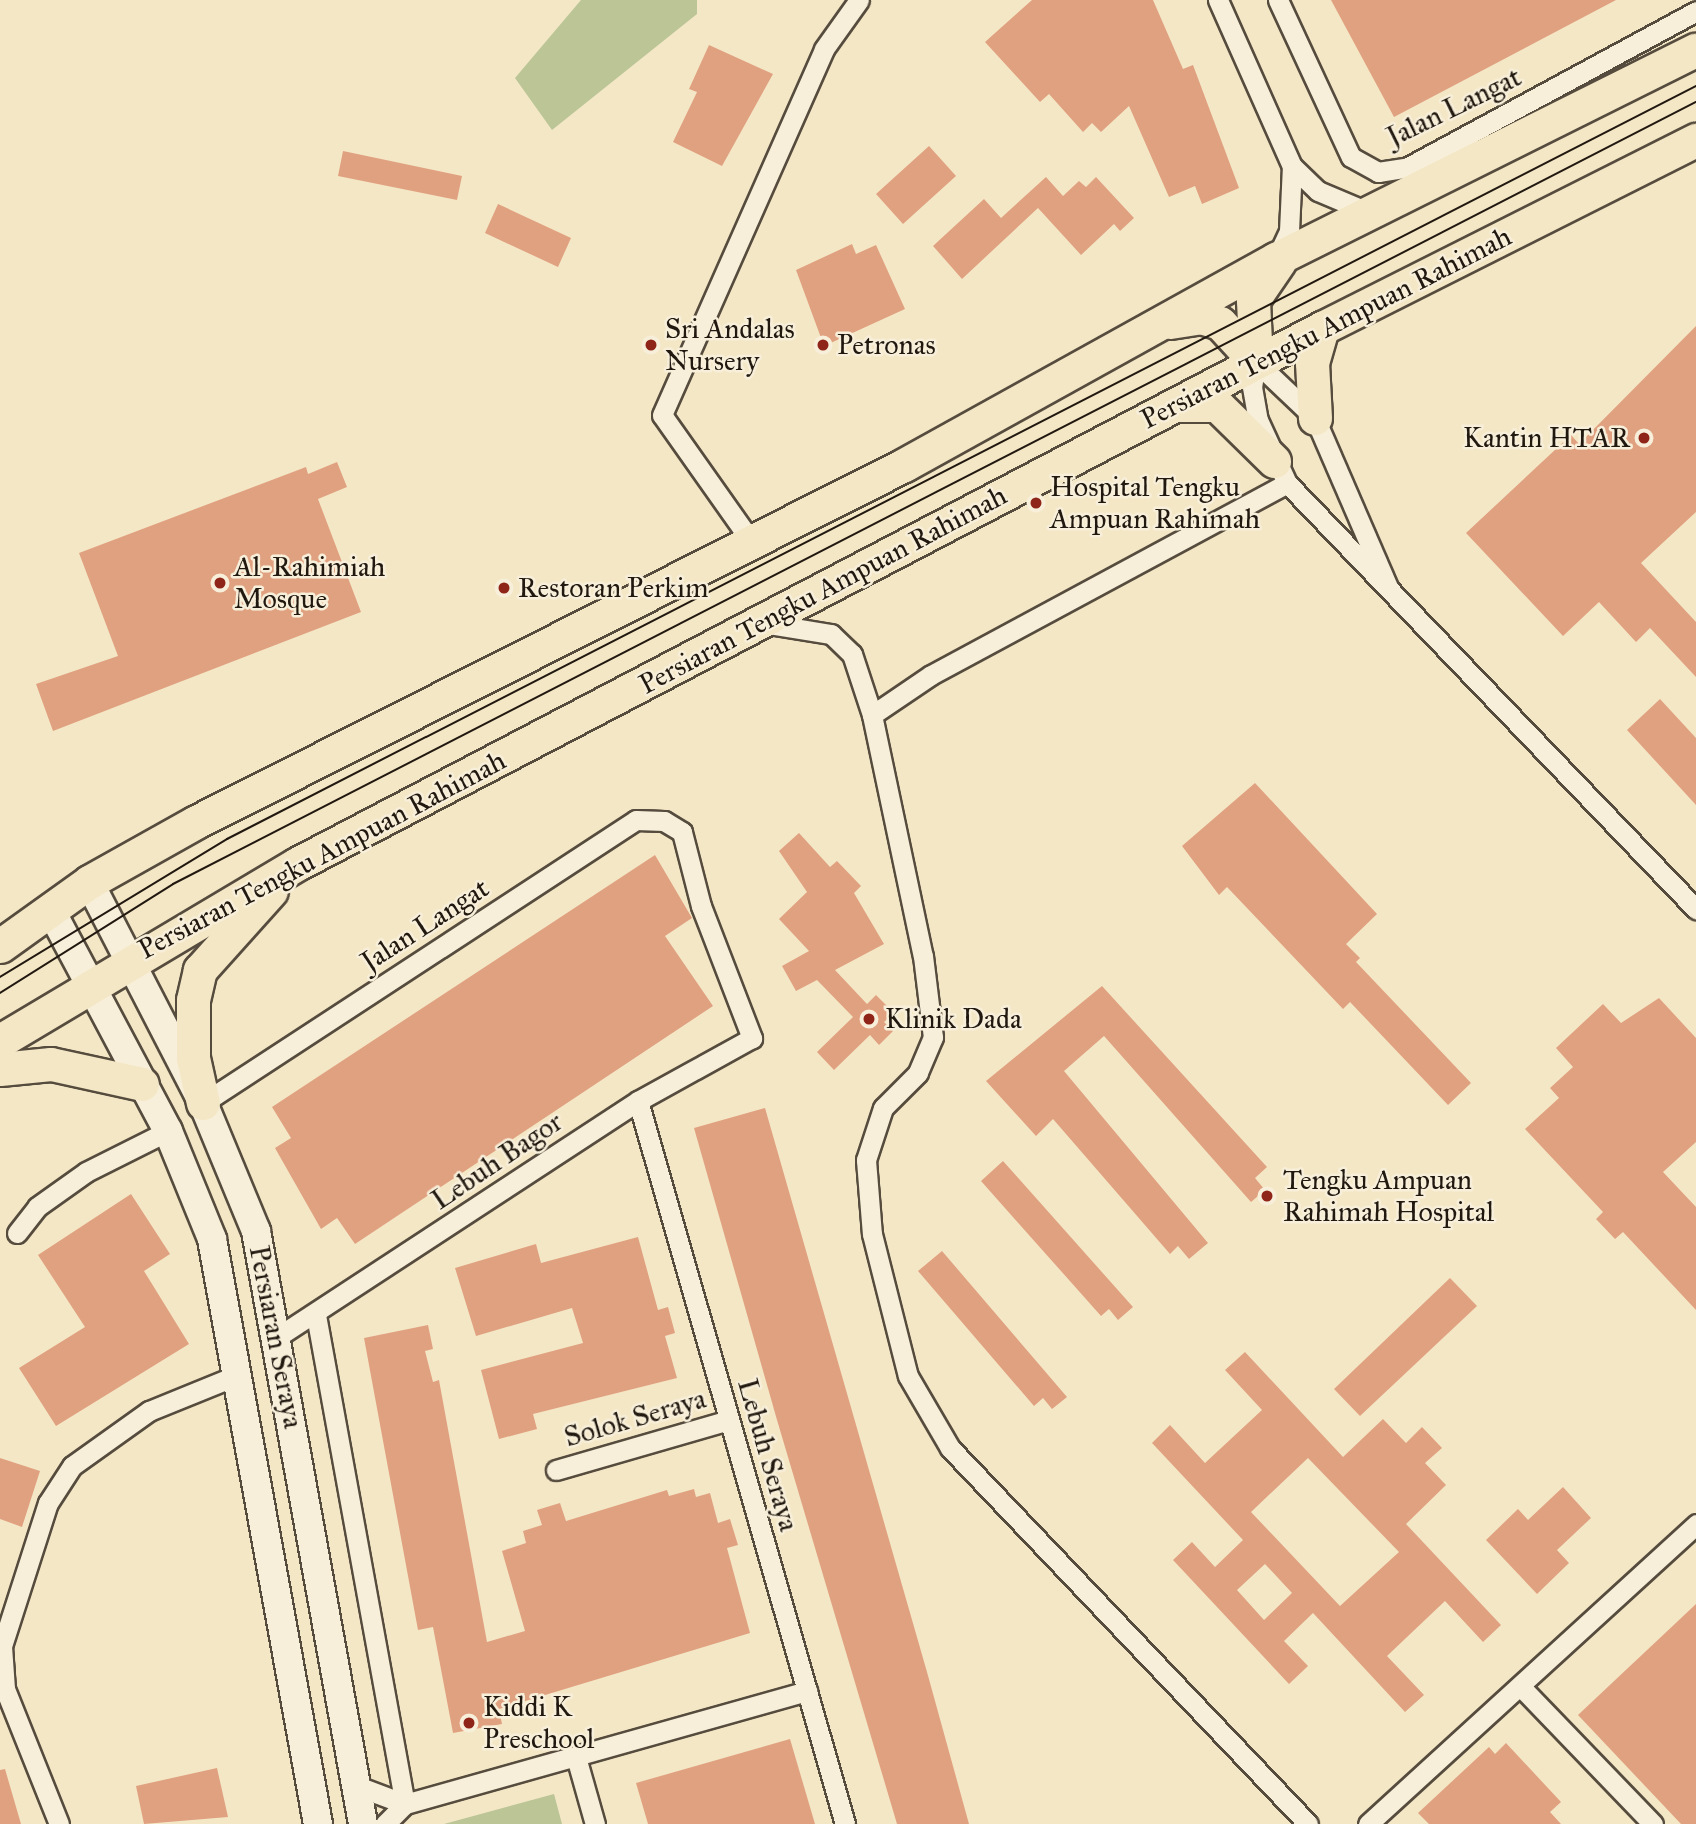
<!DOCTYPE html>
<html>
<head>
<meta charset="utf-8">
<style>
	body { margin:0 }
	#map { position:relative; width:1696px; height:1824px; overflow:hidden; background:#f4e7c6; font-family:"IM FELL Great Primer",serif }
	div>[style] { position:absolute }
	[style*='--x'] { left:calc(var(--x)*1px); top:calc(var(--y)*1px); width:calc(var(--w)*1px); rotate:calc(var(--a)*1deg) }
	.green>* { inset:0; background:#bbc595 }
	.building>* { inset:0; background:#e0a180 }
	.roads { filter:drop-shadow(2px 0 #564c3e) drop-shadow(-2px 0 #564c3e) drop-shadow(0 2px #564c3e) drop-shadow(0 -2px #564c3e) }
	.minor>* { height:19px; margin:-9.5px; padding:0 9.5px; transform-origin:9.5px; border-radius:9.5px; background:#f8efda }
	.secondary>* { height:28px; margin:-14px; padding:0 14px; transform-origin:14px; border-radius:14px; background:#f8efda }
	.trunk>* { height:33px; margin:-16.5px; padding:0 16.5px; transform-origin:16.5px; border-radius:16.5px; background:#f4e7c6 }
	.tram>* { height:2px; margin:-1px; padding:0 1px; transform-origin:1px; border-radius:1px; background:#211810 }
	.dots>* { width:19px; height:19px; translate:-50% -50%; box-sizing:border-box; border:4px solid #f8efda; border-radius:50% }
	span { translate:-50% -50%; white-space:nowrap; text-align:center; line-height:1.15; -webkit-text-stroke:5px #f8efda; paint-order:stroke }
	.street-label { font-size:28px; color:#211810 }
	.poi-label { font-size:28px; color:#211810 }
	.left { translate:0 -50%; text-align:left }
	.right { translate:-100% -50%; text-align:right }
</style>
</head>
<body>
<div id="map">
	<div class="green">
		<div style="clip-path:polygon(581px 0,697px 0,697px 14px,552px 130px,515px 78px)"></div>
		<div style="clip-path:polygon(554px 1794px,562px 1824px,444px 1824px)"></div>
	</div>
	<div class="building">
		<div style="clip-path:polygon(1032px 0,1153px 0,1183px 69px,1193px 65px,1239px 188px,1202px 204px,1195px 186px,1169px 197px,1129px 106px,1101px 132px,1092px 123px,1083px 132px,1049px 94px,1040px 102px,985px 42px)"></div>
		<div style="clip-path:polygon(1331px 0,1616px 0,1394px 117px)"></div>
		<div style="clip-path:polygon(709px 45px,773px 74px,722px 166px,673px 142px,697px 92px,689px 89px)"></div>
		<div style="clip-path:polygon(929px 146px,956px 176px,903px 224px,876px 194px)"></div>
		<div style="clip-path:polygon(343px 151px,462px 176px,457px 200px,338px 176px)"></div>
		<div style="clip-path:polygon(1046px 177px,1063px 196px,1079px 181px,1086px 187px,1096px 177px,1134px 218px,1120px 231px,1114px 224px,1081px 255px,1038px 208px,962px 279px,933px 246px,984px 199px,1001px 218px)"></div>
		<div style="clip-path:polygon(498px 204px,571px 238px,558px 267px,485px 233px)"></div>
		<div style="clip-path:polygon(852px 244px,856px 254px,876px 245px,905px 309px,824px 346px,796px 270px)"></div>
		<div style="clip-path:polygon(1696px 326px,1696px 512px,1641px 563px,1696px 622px,1696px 677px,1650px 628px,1636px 642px,1599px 602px,1563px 636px,1466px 533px,1571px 435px,1579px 444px)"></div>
		<div style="clip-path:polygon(337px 462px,347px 487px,318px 499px,361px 612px,53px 731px,36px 684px,118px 656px,79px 553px,306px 467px,308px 474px)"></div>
		<div style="clip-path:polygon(1660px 699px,1696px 738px,1696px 805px,1627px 730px)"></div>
		<div style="clip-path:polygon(1255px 783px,1377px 914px,1346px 944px,1360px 958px,1356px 962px,1471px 1083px,1448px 1105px,1350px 1002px,1343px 1009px,1227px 887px,1219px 895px,1182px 846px)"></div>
		<div style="clip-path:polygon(799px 833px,830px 867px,837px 861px,861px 886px,854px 893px,884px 944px,835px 970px,867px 1004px,876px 995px,894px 1013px,884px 1022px,893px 1031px,879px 1045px,870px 1035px,834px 1070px,817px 1052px,853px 1017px,817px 980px,796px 991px,782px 966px,809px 951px,779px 919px,807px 892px,779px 851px)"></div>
		<div style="clip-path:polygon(655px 855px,692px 918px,665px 936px,713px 1006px,355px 1244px,337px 1218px,321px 1229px,275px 1148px,291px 1138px,272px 1107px)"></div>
		<div style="clip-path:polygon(1102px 986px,1267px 1167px,1255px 1178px,1265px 1190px,1251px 1202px,1104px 1036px,1064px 1071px,1208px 1243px,1189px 1259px,1178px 1246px,1170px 1254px,1053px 1119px,1036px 1136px,986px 1081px)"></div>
		<div style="clip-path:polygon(1659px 998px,1696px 1038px,1696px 1142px,1663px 1172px,1696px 1207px,1696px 1310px,1623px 1232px,1615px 1239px,1596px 1219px,1603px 1212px,1525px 1129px,1559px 1098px,1550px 1088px,1573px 1067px,1556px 1048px,1603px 1004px,1621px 1023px)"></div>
		<div style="clip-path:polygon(765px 1108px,927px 1672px,969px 1824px,897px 1824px,777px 1420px,694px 1128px)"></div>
		<div style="clip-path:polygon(1003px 1161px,1133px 1307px,1118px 1320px,1109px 1309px,1101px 1316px,981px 1181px)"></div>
		<div style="clip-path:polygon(131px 1194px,170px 1254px,144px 1271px,189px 1344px,56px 1426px,19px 1368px,85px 1327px,38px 1255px)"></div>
		<div style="clip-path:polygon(638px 1237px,658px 1310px,668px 1307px,675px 1333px,665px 1336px,677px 1378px,533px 1414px,537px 1429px,499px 1439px,481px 1370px,583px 1343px,572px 1308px,476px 1336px,455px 1268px,536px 1244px,541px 1263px)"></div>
		<div style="clip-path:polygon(942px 1251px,1067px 1397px,1052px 1409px,1043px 1398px,1034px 1406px,918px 1271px)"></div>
		<div style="clip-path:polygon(1450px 1278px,1477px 1306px,1360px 1416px,1334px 1389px)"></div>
		<div style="clip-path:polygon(428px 1325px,433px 1349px,425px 1351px,433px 1382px,439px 1380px,487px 1642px,525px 1631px,502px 1551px,526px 1543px,523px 1531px,542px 1525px,537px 1510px,560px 1503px,566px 1521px,667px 1490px,669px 1496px,694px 1489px,696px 1497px,710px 1493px,718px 1523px,730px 1519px,738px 1545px,727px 1548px,750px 1633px,499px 1709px,502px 1724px,453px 1733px,433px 1627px,418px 1630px,364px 1338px)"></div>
		<div style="clip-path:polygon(evenodd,1245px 1352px,1343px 1457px,1383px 1419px,1406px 1443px,1422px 1427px,1442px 1448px,1425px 1463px,1446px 1485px,1406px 1524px,1501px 1625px,1483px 1642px,1445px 1601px,1387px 1656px,1424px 1695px,1405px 1712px,1313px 1613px,1284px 1641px,1308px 1666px,1289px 1684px,1173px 1560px,1192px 1542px,1215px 1567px,1243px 1540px,1152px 1443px,1170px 1425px,1205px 1463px,1262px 1410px,1225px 1370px,1245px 1352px,1308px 1458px,1399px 1552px,1340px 1606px,1251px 1512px,1308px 1458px,1245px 1352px,1265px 1564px,1292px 1593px,1264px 1620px,1237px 1590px,1265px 1564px)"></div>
		<div style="clip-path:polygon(0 1458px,40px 1471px,22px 1527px,0 1519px)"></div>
		<div style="clip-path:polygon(1563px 1487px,1591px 1518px,1557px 1550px,1569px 1563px,1537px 1594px,1486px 1540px,1518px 1509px,1528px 1520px)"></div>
		<div style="clip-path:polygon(1696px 1604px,1696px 1824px,1681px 1824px,1578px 1715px)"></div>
		<div style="clip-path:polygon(790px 1739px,815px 1824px,648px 1824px,636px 1783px)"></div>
		<div style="clip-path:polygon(1506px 1743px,1561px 1802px,1550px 1812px,1561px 1824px,1429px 1824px,1418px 1813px,1489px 1747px,1495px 1754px)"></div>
		<div style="clip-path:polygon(217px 1768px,228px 1817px,144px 1824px,136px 1786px)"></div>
		<div style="clip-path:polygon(5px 1769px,21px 1824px,0 1824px,0 1770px)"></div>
	</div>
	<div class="roads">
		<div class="minor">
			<div style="--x:1218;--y:0;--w:182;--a:66"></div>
			<div style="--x:1292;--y:166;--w:36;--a:44"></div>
			<div style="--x:1318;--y:191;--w:56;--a:22.9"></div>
			<div style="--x:1278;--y:0;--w:173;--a:65.1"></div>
			<div style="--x:1351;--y:157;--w:31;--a:29"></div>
			<div style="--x:1378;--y:172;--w:30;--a:-9"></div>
			<div style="--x:1408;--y:167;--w:328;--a:-28.4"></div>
			<div style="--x:1276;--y:259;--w:31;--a:-65"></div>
			<div style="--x:1289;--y:231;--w:65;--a:-87.4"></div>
			<div style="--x:751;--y:541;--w:154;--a:-125.2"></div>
			<div style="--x:662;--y:415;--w:400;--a:-66.1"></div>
			<div style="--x:824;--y:49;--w:60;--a:-54.5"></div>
			<div style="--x:1388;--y:587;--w:184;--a:-113.4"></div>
			<div style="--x:1315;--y:418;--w:81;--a:-136.5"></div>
			<div style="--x:1256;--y:362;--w:25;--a:99"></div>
			<div style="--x:1252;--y:387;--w:34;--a:80"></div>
			<div style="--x:1258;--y:420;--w:69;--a:65.3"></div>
			<div style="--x:1287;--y:483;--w:591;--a:46.17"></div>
			<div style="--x:763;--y:623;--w:69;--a:9.2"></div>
			<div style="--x:831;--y:634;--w:29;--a:44"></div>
			<div style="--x:852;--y:654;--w:64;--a:71.8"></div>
			<div style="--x:872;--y:715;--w:246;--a:78.1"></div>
			<div style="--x:923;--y:956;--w:82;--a:83"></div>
			<div style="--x:933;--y:1037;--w:39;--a:113"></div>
			<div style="--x:918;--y:1073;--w:49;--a:135"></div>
			<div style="--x:883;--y:1108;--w:55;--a:108.1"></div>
			<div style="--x:866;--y:1160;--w:74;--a:85.4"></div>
			<div style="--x:872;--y:1234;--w:146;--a:75.8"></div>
			<div style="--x:908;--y:1376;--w:83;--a:59.7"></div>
			<div style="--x:950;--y:1448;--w:519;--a:46.4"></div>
			<div style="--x:872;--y:715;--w:71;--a:-34.1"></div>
			<div style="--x:931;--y:675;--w:404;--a:-28.3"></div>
			<div style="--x:638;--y:1101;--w:752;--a:74.02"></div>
			<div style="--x:203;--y:1103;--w:517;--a:-33.17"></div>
			<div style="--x:636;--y:820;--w:28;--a:2"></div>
			<div style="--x:664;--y:821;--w:21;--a:31"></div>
			<div style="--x:682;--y:832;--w:76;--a:75.6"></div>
			<div style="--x:701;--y:906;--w:142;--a:68.9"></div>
			<div style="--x:752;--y:1038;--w:130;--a:151.1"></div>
			<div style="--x:638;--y:1101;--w:430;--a:146.8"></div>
			<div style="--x:17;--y:1233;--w:33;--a:-52"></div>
			<div style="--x:37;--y:1207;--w:60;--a:-35.5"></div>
			<div style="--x:86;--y:1172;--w:92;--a:-26.6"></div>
			<div style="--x:316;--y:1315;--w:497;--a:79.7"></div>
			<div style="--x:556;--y:1470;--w:180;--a:-16.1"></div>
			<div style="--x:1522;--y:1688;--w:189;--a:46.1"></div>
			<div style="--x:576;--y:1757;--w:70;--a:74.2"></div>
			<div style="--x:357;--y:1786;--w:51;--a:20.6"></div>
			<div style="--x:59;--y:1824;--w:145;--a:-111.8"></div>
			<div style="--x:5;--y:1689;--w:43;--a:-94"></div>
			<div style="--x:2;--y:1646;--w:150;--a:-72.2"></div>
			<div style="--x:48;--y:1503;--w:44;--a:-57"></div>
			<div style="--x:72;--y:1466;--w:95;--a:-35.5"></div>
			<div style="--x:149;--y:1411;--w:98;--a:-22.1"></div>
			<div style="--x:385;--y:1824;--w:28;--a:-45"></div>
			<div style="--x:405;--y:1804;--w:418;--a:-15.7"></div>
			<div style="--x:1368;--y:1824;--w:445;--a:-42.4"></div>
		</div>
		<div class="secondary">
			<div style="--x:89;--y:882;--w:249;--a:62.7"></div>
			<div style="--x:203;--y:1103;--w:139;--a:67.5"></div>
			<div style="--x:256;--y:1231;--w:603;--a:79.77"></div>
			<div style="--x:50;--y:909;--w:251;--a:62"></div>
			<div style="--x:168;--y:1131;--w:117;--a:67.8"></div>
			<div style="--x:212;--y:1239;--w:595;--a:79.73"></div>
		</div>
		<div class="trunk">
			<div style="--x:1170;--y:322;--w:31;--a:-9"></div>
			<div style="--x:1201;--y:317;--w:20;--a:18"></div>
			<div style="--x:1220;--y:323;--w:53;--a:47.3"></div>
			<div style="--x:1256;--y:362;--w:62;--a:-92.8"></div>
			<div style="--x:1253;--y:300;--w:46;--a:-55.6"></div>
			<div style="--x:1178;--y:405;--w:39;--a:0"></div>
			<div style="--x:1217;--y:405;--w:80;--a:44.5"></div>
			<div style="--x:1315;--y:418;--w:55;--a:-93.1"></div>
			<div style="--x:1312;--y:363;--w:36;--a:-74"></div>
			<div style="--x:0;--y:946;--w:110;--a:-35.7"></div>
			<div style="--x:89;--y:882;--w:123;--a:-29.3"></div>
			<div style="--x:196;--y:822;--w:793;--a:-26.76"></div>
			<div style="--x:904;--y:465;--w:425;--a:-29"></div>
			<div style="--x:1276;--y:259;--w:469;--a:-26.5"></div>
			<div style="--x:0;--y:1041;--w:346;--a:-30.8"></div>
			<div style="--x:297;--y:864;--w:1157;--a:-27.61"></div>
			<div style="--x:1322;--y:328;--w:419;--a:-26.7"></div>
			<div style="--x:0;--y:1069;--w:51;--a:-5.6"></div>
			<div style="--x:51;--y:1064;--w:93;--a:12.4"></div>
			<div style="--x:203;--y:1103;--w:46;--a:-102.5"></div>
			<div style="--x:193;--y:1058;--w:58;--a:-90"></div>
			<div style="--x:193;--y:1000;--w:31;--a:-77"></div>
			<div style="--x:200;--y:970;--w:106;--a:-48.1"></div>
		</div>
	</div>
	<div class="tram">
		<div style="--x:0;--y:977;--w:266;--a:-31.3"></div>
		<div style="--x:227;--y:839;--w:1651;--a:-27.14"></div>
		<div style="--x:0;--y:993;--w:204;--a:-32.2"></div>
		<div style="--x:173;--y:884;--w:1712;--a:-27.18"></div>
	</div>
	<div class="dots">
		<div style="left:651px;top:345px;background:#8f2418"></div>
		<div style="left:823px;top:345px;background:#8f2418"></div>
		<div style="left:1644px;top:438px;background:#8f2418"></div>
		<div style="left:1036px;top:503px;background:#8f2418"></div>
		<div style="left:220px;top:583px;background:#8f2418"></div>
		<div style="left:504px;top:588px;background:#8f2418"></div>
		<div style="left:869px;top:1019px;background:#8f2418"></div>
		<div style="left:1267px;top:1196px;background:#8f2418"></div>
		<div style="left:469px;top:1723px;background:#8f2418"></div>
	</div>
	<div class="street-label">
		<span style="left:1454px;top:107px;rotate:-26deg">Jalan Langat</span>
		<span style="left:1326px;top:328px;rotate:-27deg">Persiaran Tengku Ampuan Rahimah</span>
		<span style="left:823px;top:590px;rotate:-28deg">Persiaran Tengku Ampuan Rahimah</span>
		<span style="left:322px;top:855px;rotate:-28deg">Persiaran Tengku Ampuan Rahimah</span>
		<span style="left:425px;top:925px;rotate:-33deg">Jalan Langat</span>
		<span style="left:497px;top:1161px;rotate:-34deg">Lebuh Bagor</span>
		<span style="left:276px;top:1337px;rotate:79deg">Persiaran Seraya</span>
		<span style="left:635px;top:1418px;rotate:-16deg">Solok Seraya</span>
		<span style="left:768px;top:1455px;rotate:74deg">Lebuh Seraya</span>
	</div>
	<div class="poi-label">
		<span class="left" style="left:665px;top:345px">Sri Andalas<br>Nursery</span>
		<span class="left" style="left:837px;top:345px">Petronas</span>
		<span class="right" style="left:1630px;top:438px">Kantin HTAR</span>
		<span class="left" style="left:1050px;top:503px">Hospital Tengku<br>Ampuan Rahimah</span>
		<span class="left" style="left:234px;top:583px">Al-Rahimiah<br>Mosque</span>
		<span class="left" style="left:518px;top:588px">Restoran Perkim</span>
		<span class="left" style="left:885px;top:1019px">Klinik Dada</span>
		<span class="left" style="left:1283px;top:1196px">Tengku Ampuan<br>Rahimah Hospital</span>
		<span class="left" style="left:483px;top:1723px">Kiddi K<br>Preschool</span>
	</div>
</div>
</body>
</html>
